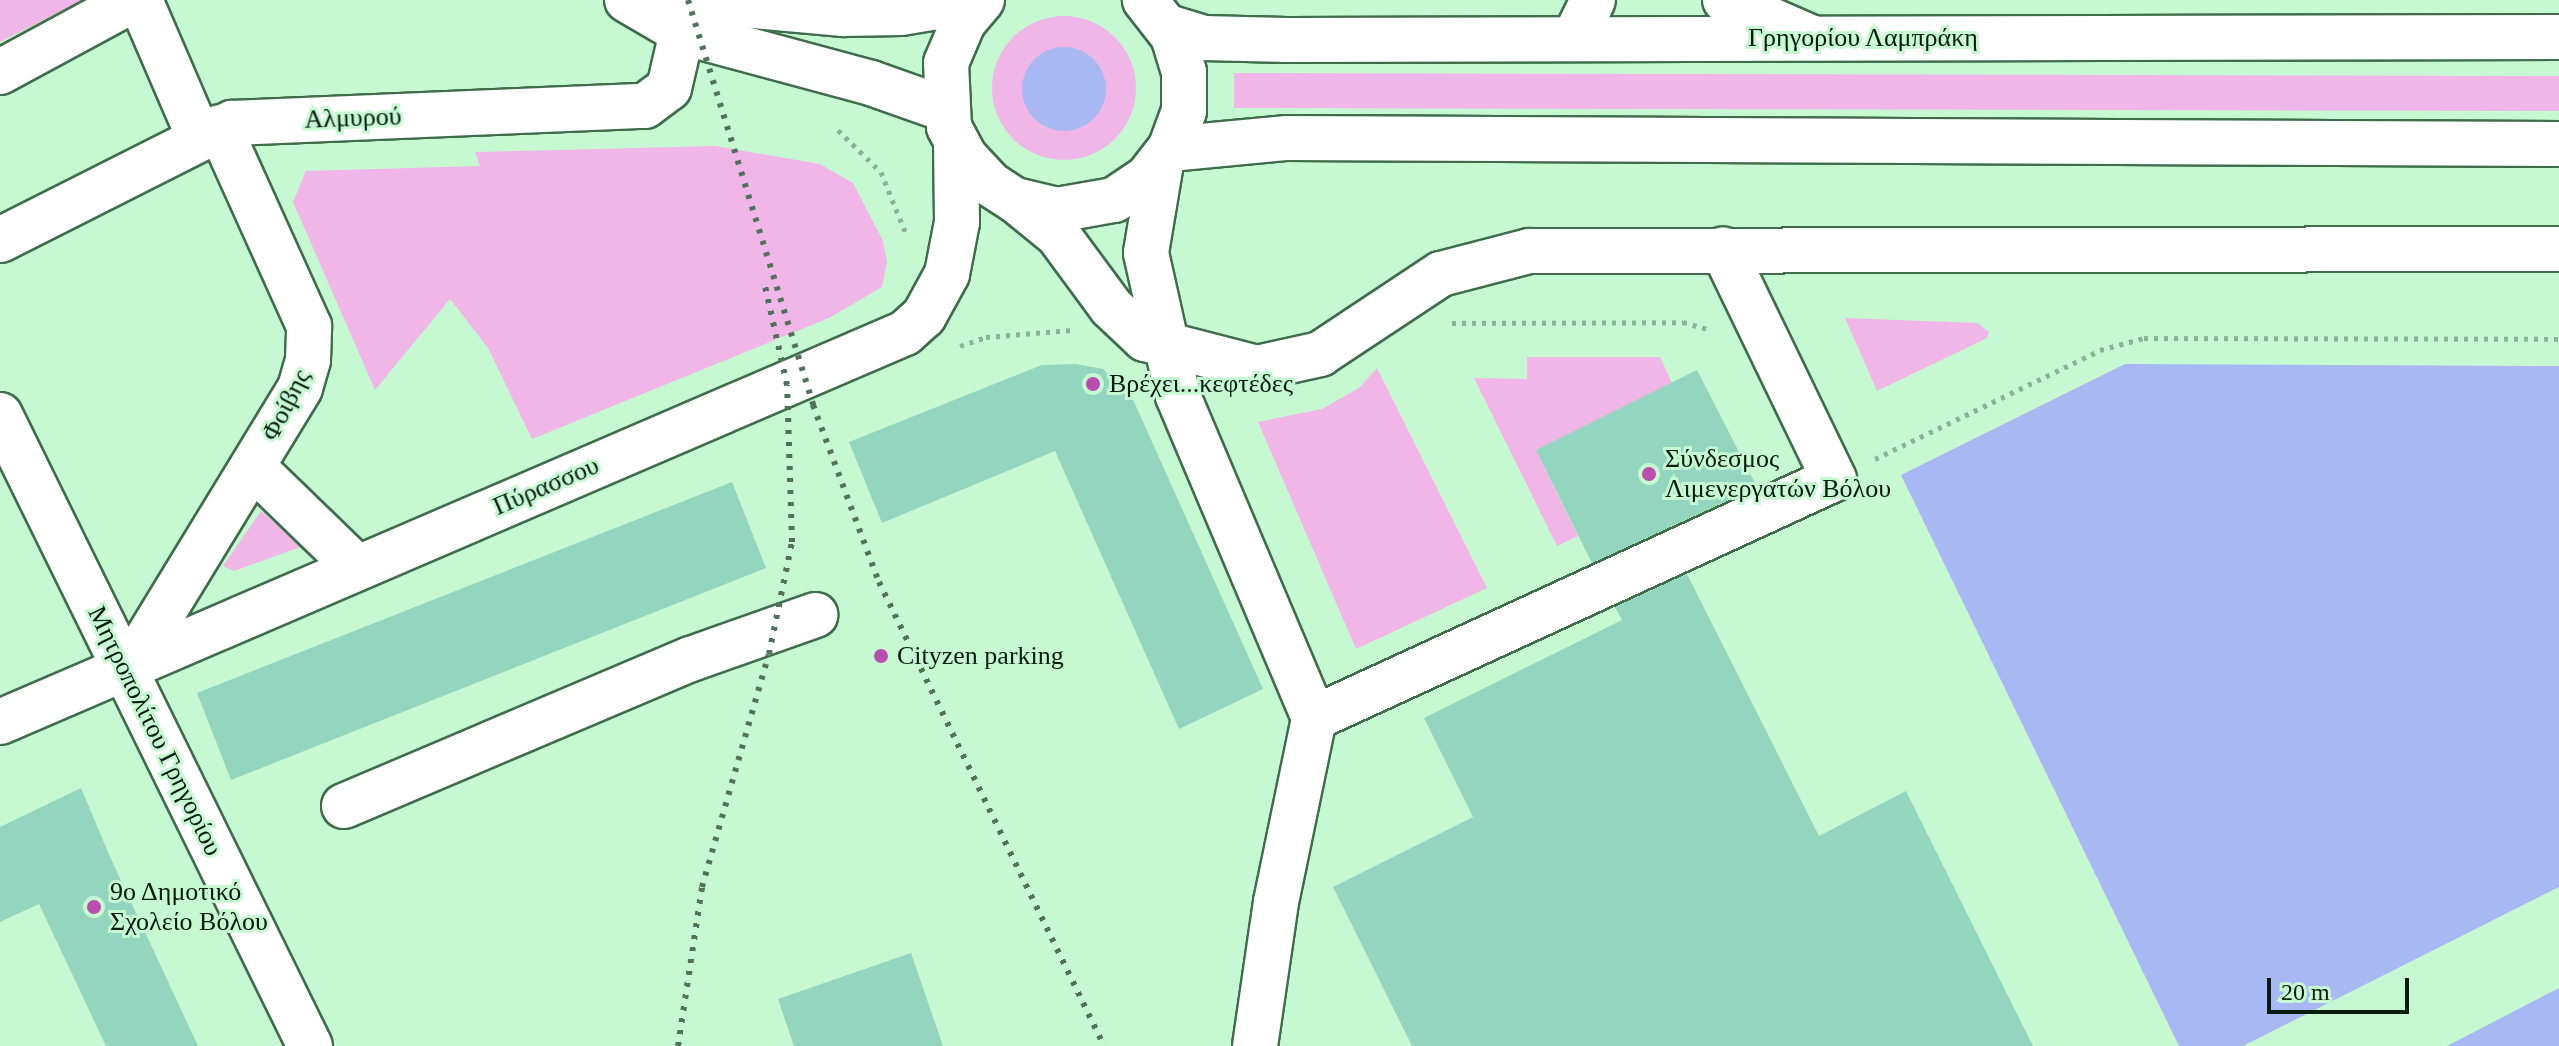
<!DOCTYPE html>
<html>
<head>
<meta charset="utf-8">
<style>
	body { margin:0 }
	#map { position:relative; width:2559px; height:1046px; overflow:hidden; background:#c6f9d2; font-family:Georgia,serif }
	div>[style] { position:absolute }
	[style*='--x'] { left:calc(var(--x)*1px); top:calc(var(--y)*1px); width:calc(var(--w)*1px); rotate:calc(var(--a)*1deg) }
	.green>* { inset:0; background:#f1b6e8 }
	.round { border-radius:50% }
	.water>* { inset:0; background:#a8b8f2 }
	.building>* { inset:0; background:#93d5bf }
	.path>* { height:5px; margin-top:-2.5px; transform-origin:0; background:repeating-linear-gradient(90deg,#8ab394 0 4px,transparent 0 10px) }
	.roads { filter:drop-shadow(2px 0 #3f6d4c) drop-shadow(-2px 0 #3f6d4c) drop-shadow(0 2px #3f6d4c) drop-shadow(0 -2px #3f6d4c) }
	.minor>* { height:44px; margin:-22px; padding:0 22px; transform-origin:22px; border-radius:22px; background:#fff }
	.major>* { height:44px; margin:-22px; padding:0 22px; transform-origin:22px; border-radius:22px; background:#fff }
	.rail>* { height:6px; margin-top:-3px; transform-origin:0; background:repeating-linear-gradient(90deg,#51715a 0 4px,transparent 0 12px) }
	.dots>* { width:22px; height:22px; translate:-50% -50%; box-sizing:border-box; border:4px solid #c6f9d2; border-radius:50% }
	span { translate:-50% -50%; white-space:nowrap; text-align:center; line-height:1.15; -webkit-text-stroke:6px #c6f9d2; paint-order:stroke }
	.street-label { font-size:26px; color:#081c0e }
	.poi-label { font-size:26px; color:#081c0e }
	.left { translate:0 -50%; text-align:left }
	.scale { position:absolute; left:2267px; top:978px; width:142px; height:36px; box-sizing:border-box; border:4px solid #081c0e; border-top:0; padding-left:10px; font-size:24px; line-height:28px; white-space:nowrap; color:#081c0e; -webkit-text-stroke:6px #c6f9d2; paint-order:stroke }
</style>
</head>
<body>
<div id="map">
	<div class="green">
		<div style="clip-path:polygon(0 0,83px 0,0 42px)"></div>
		<div class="round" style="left:992px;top:16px;width:144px;height:144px"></div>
		<div style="clip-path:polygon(1234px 73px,2559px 76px,2559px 111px,1234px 108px)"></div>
		<div style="clip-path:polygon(715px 146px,820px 164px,853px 183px,883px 241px,887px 262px,882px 287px,829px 318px,532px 439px,488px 348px,450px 299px,375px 390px,293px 202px,306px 171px,480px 166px,475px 152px)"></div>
		<div style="clip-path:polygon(1845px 318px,1978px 323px,1989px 332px,1987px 338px,1877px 391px)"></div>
		<div style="clip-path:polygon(1527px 357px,1660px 357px,1672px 383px,1536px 450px,1578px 536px,1557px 546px,1474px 378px,1527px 379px)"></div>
		<div style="clip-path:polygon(1377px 368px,1487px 588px,1356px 649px,1258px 422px,1322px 409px,1359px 388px)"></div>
		<div style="clip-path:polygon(261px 511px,303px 546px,234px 571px,223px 566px)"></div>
	</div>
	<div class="water">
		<div class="round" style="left:1022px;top:47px;width:84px;height:84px"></div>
		<div style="clip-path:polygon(2125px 364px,2559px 366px,2559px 887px,2243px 1046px,2179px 1046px,1901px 475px)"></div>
		<div style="clip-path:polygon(2559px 988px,2559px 1046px,2447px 1046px)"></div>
	</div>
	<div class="building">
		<div style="clip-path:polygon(1076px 364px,1103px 369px,1131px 395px,1263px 689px,1179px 729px,1055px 451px,882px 523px,849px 442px,1042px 365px)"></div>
		<div style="clip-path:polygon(1697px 370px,1757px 487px,1592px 563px,1536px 450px)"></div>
		<div style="clip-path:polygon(732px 482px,766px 568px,231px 780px,197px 693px)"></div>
		<div style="clip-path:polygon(1687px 574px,1819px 836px,1906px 791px,2033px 1046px,1412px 1046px,1333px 887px,1473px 817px,1424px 718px,1622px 620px,1615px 607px)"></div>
		<div style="clip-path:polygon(81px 788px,111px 859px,198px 1046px,106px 1046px,39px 904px,0 922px,0 827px)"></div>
		<div style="clip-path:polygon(911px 953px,943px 1046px,794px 1046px,778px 999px)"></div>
	</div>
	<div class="path">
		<div style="--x:838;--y:130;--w:60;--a:44.3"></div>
		<div style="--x:881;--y:172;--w:67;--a:68"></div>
		<div style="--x:1452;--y:323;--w:231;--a:-0.2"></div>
		<div style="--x:1683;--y:322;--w:26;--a:16"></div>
		<div style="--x:960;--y:346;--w:28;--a:-19"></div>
		<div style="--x:986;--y:337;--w:86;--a:-4.7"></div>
		<div style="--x:1875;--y:459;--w:250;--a:-25.8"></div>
		<div style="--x:2100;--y:350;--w:46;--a:-15.3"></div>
		<div style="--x:2144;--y:338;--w:415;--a:0.1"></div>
	</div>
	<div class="roads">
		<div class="minor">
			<div style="--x:140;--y:0;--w:149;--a:66.7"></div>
			<div style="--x:1725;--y:0;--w:95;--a:23.6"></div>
			<div style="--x:1574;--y:39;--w:43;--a:-64"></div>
			<div style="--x:0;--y:72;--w:151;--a:-28.4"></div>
			<div style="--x:1161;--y:163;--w:91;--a:99.5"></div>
			<div style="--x:1146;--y:253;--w:147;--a:77.4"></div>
			<div style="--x:1178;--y:396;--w:350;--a:67.1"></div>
			<div style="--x:1314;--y:718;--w:572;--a:-24.68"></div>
			<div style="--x:1834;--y:479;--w:255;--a:-115.8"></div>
			<div style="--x:1015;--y:200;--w:55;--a:39.1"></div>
			<div style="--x:1058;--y:235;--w:89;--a:53.6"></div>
			<div style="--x:1111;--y:307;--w:47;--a:43.3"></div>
			<div style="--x:1145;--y:339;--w:116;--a:14.5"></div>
			<div style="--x:1257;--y:368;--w:65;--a:-12.5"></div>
			<div style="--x:1320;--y:354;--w:145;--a:-33.5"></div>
			<div style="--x:1441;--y:274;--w:91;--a:-14.6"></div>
			<div style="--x:1529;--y:251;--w:1030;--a:-0.11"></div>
			<div style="--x:0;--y:240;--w:260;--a:-26.8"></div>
			<div style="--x:232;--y:123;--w:413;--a:-2.4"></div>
			<div style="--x:645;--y:106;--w:30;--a:-37"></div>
			<div style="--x:669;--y:88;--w:57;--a:-76.9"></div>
			<div style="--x:0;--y:415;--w:703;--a:63.84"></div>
			<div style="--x:253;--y:467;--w:142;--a:44.1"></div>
			<div style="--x:131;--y:665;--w:324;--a:-58.6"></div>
			<div style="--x:300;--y:388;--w:29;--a:-74"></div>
			<div style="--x:308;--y:360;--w:34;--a:-88"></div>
			<div style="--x:309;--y:326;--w:218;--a:-114.3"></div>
			<div style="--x:0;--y:722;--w:985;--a:-23.26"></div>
			<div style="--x:905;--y:333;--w:25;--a:-42"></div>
			<div style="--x:924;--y:316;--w:48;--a:-61.3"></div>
			<div style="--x:947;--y:274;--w:53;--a:-79.1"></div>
			<div style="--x:957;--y:222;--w:78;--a:-90.7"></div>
			<div style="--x:344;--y:806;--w:377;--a:-23"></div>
			<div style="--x:691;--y:659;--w:132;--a:-19.5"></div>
			<div style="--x:1255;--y:1046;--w:146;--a:-81.7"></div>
			<div style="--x:1276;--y:902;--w:188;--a:-78.3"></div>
		</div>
		<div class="major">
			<div style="--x:627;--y:0;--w:64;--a:30.2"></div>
			<div style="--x:682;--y:32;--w:196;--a:15.1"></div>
			<div style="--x:871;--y:83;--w:78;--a:19.4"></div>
			<div style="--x:688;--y:0;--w:156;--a:5.2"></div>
			<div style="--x:843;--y:14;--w:58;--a:-1"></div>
			<div style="--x:901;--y:13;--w:79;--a:-9.5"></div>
			<div style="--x:982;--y:0;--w:30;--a:130"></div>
			<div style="--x:963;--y:23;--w:43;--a:113"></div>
			<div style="--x:946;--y:63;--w:64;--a:87.3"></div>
			<div style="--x:949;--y:127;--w:34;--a:62"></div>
			<div style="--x:965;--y:157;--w:37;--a:47"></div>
			<div style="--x:990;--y:184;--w:30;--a:33"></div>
			<div style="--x:1015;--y:200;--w:43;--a:13.4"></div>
			<div style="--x:1057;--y:210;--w:58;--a:-10"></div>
			<div style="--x:1114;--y:200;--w:40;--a:-34"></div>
			<div style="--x:1147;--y:178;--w:37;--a:-52"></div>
			<div style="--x:1170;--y:149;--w:40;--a:-69.8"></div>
			<div style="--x:1184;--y:111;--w:39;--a:-90"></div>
			<div style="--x:1184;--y:72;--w:38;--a:-107"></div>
			<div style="--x:1173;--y:36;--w:46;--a:-127.9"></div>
			<div style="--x:1168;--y:27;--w:37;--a:17"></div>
			<div style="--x:1203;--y:38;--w:84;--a:1.4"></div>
			<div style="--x:1287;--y:40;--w:1272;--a:-0.14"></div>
			<div style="--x:1170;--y:149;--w:118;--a:-5.4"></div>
			<div style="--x:1287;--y:138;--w:1272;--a:0.27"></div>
		</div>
	</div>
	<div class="rail">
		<div style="--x:688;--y:0;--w:424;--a:72.8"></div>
		<div style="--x:813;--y:405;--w:189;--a:69.6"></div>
		<div style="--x:879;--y:582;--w:516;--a:64.13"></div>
		<div style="--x:678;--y:1046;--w:161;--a:-81.4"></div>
		<div style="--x:702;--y:887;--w:242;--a:-74"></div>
		<div style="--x:769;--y:654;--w:114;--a:-78.4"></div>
		<div style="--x:792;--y:542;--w:157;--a:-91.8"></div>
		<div style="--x:787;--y:385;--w:101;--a:-102.5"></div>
	</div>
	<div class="dots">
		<div style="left:1093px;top:384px;background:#ba4eae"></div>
		<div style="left:1649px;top:474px;background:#ba4eae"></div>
		<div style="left:881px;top:656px;background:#ba4eae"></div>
		<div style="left:94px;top:907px;background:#ba4eae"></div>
	</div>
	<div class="street-label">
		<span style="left:1863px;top:38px">Γρηγορίου Λαμπράκη</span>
		<span style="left:353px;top:118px;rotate:-2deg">Αλμυρού</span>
		<span style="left:286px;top:405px;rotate:-63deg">Φοίβης</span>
		<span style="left:546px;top:486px;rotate:-23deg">Πύρασσου</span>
		<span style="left:155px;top:731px;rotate:64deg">Μητροπολίτου Γρηγορίου</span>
	</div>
	<div class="poi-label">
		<span class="left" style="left:1109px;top:384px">Βρέχει...κεφτέδες</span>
		<span class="left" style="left:1665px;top:474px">Σύνδεσμος<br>Λιμενεργατών Βόλου</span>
		<span class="left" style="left:897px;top:656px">Cityzen parking</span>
		<span class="left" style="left:110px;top:907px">9ο Δημοτικό<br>Σχολείο Βόλου</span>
	</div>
	<div class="scale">20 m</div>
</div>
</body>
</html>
